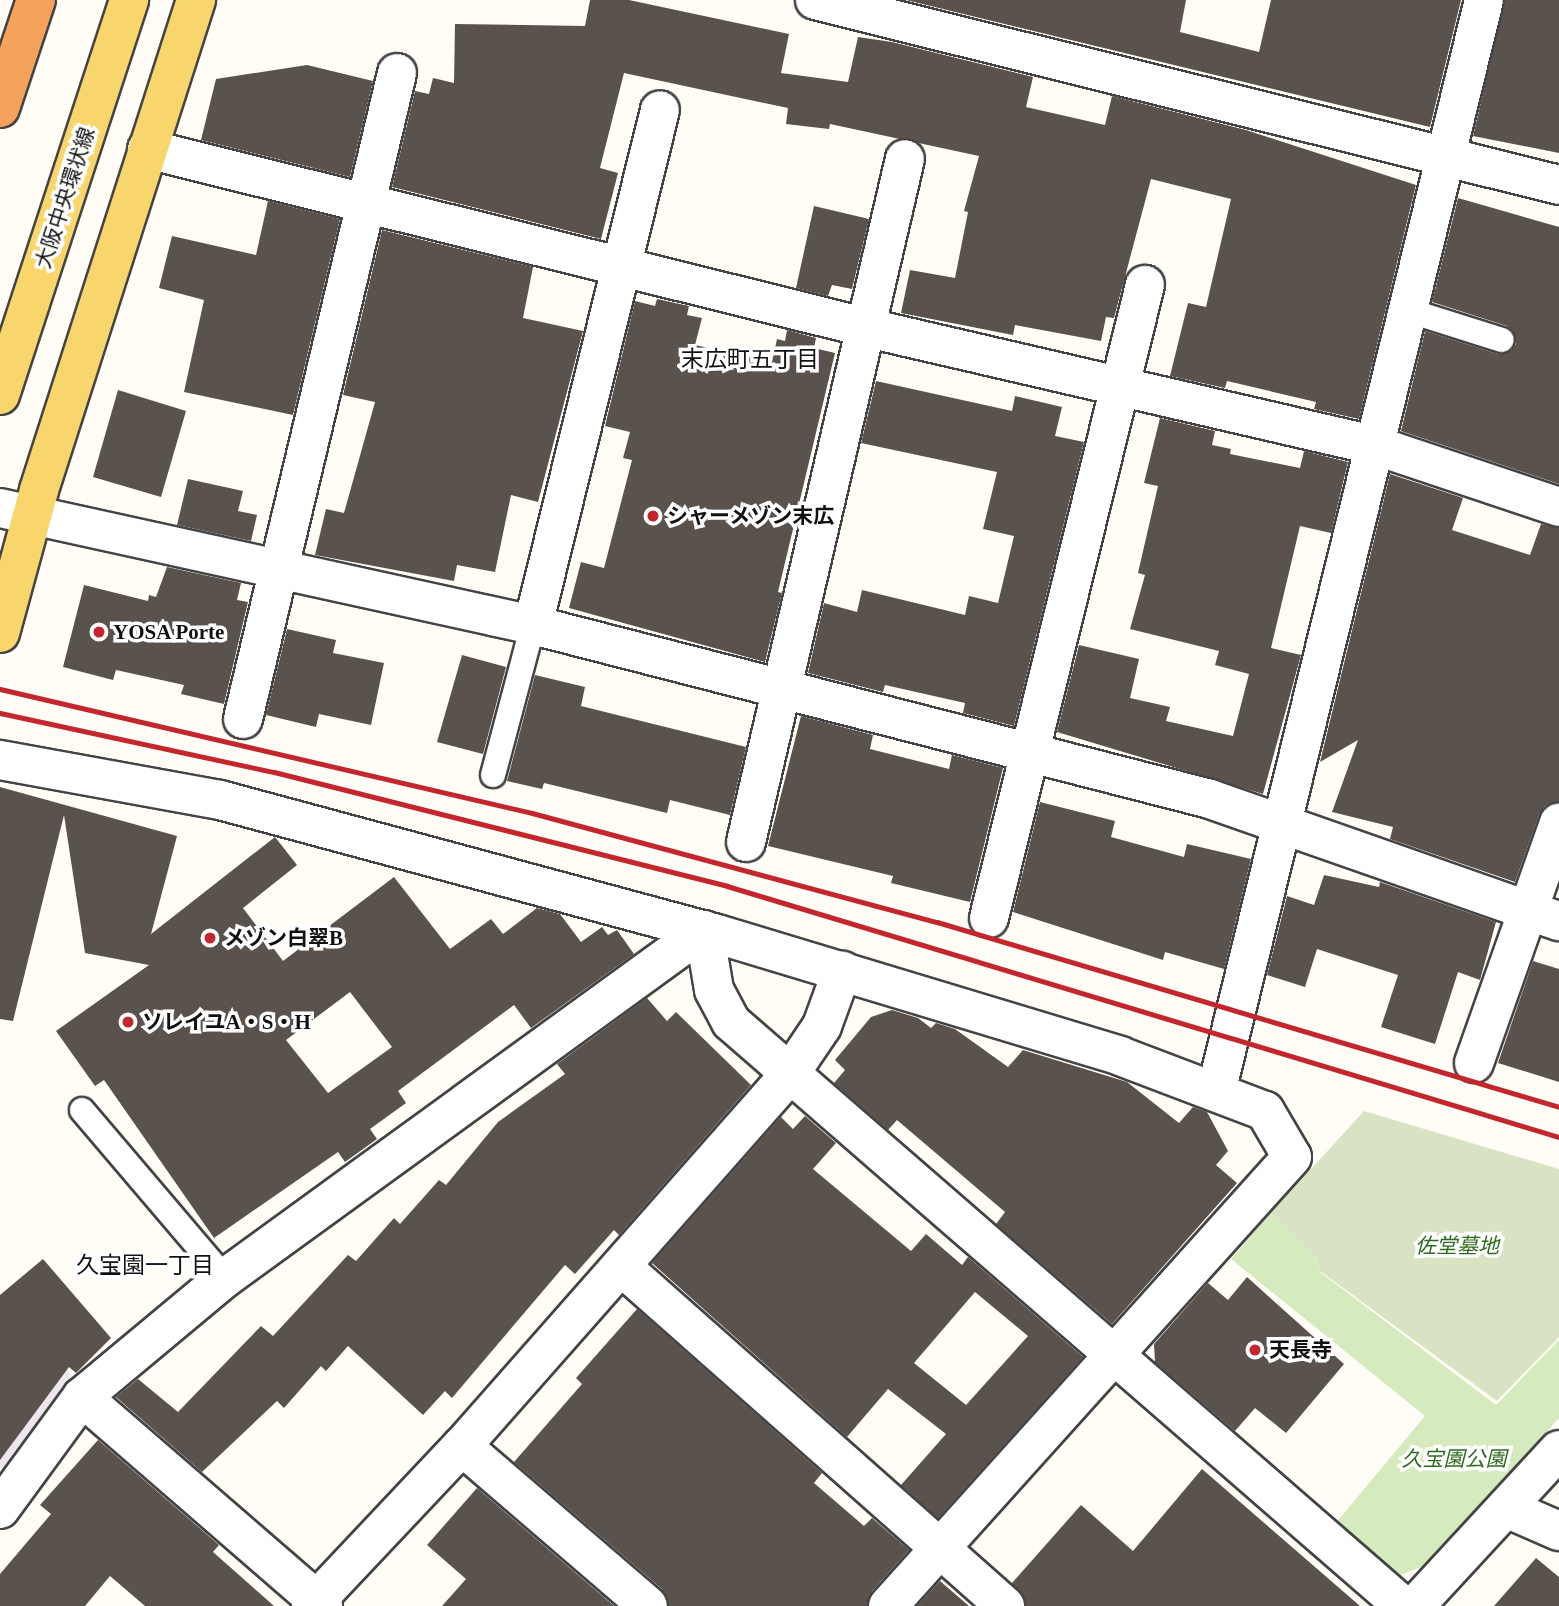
<!DOCTYPE html>
<html>
<head>
<meta charset="utf-8">
<style>
	body { margin:0 }
	#map { position:relative; width:1559px; height:1606px; overflow:hidden; background:#fffdf5; font-family:"Times New Roman","Noto Sans JP",serif }
	div>[style] { position:absolute }
	[style*='--x'] { left:calc(var(--x)*1px); top:calc(var(--y)*1px); width:calc(var(--w)*1px); rotate:calc(var(--a)*1deg) }
	.industrial>* { inset:0; background:#eee6ef }
	.green>* { inset:0; background:#d5ebbd }
	.cemetery>* { inset:0; background:#d9e3c4 }
	.building>* { inset:0; background:#5a524d }
	.roads { filter:drop-shadow(2px 0 #444) drop-shadow(-2px 0 #444) drop-shadow(0 2px #444) drop-shadow(0 -2px #444) }
	.lane>* { height:24px; margin:-12px; padding:0 12px; transform-origin:12px; border-radius:12px; background:#fff }
	.street>* { height:38px; margin:-19px; padding:0 19px; transform-origin:19px; border-radius:19px; background:#fff }
	.primary>* { height:38px; margin:-19px; padding:0 19px; transform-origin:19px; border-radius:19px; background:#f9d66b }
	.highway>* { height:38px; margin:-19px; padding:0 19px; transform-origin:19px; border-radius:19px; background:#f5a25d }
	.rail>* { height:5px; margin:-2.5px; padding:0 2.5px; transform-origin:2.5px; border-radius:2.5px; background:#c4262e }
	.dots>* { width:19px; height:19px; translate:-50% -50%; box-sizing:border-box; border:4px solid #fff; border-radius:50% }
	span { translate:-50% -50%; white-space:nowrap; text-align:center; line-height:1.15; -webkit-text-stroke:7px #fff; paint-order:stroke }
	.street-label { font-size:21px; color:#111 }
	.poi-label { font-size:21px; color:#111; font-weight:700 }
	.left { translate:0 -50%; text-align:left }
	.park-label { font-size:21px; color:#2f6b1f; font-style:italic }
	.neighbourhood-label { font-size:23px; color:#111 }
</style>
</head>
<body>
<div id="map">
	<div class="industrial">
		<div style="clip-path:polygon(0 1293px,73px 1377px,3px 1470px,0 1468px)"></div>
	</div>
	<div class="green">
		<div style="clip-path:polygon(1271px 1213px,1317px 1259px,1320px 1272px,1496px 1405px,1559px 1340px,1559px 1418px,1427px 1565px,1400px 1575px,1335px 1524px,1425px 1416px,1231px 1259px)"></div>
	</div>
	<div class="cemetery">
		<div style="clip-path:polygon(1364px 1111px,1559px 1169px,1559px 1337px,1497px 1401px,1320px 1271px,1317px 1259px,1271px 1213px)"></div>
	</div>
	<div class="building">
		<div style="clip-path:polygon(590px 0,629px 0,789px 34px,781px 73px,848px 82px,858px 37px,892px 42px,1033px 77px,1026px 107px,1105px 125px,1112px 96px,1246px 130px,1416px 185px,1359px 419px,1314px 409px,1316px 402px,1227px 381px,1225px 388px,1170px 376px,1188px 303px,1206px 307px,1231px 199px,1151px 179px,1114px 318px,1106px 317px,1101px 341px,1015px 325px,1013px 335px,901px 313px,910px 270px,955px 278px,968px 212px,964px 211px,979px 156px,830px 124px,829px 129px,786px 124px,788px 108px,624px 73px,600px 168px,618px 173px,601px 239px,392px 187px,415px 91px,429px 94px,433px 78px,454px 83px,455px 24px,585px 26px)"></div>
		<div style="clip-path:polygon(906px 0,1186px 0,1180px 32px,1259px 52px,1271px 0,1461px 0,1430px 127px)"></div>
		<div style="clip-path:polygon(1505px 0,1559px 0,1559px 153px,1473px 136px)"></div>
		<div style="clip-path:polygon(307px 65px,373px 81px,350px 177px,201px 140px,216px 79px)"></div>
		<div style="clip-path:polygon(1458px 198px,1559px 227px,1559px 484px,1401px 431px,1425px 331px,1498px 354px,1511px 351px,1516px 344px,1513px 331px,1507px 326px,1432px 302px)"></div>
		<div style="clip-path:polygon(268px 201px,340px 219px,293px 415px,184px 392px,204px 300px,159px 288px,172px 236px,256px 255px)"></div>
		<div style="clip-path:polygon(814px 206px,869px 219px,852px 289px,832px 285px,828px 296px,796px 288px)"></div>
		<div style="clip-path:polygon(382px 230px,533px 267px,523px 318px,583px 331px,538px 502px,511px 495px,495px 572px,457px 565px,454px 581px,315px 555px,326px 509px,344px 513px,375px 402px,343px 395px)"></div>
		<div style="clip-path:polygon(657px 299px,689px 306px,687px 315px,702px 318px,695px 345px,772px 362px,777px 339px,785px 341px,787px 330px,816px 338px,814px 348px,835px 353px,778px 592px,782px 593px,765px 662px,569px 608px,581px 562px,604px 568px,632px 460px,623px 458px,630px 432px,605px 426px,635px 301px,655px 306px)"></div>
		<div style="clip-path:polygon(876px 381px,1012px 411px,1015px 396px,1062px 407px,1055px 436px,1084px 442px,1014px 726px,963px 713px,965px 703px,885px 685px,883px 692px,808px 673px,824px 603px,857px 612px,862px 590px,965px 615px,969px 596px,998px 603px,1014px 536px,983px 529px,997px 472px,861px 443px)"></div>
		<div style="clip-path:polygon(118px 390px,186px 411px,161px 497px,93px 477px)"></div>
		<div style="clip-path:polygon(1160px 418px,1215px 431px,1212px 445px,1231px 449px,1230px 454px,1300px 468px,1304px 451px,1348px 462px,1331px 533px,1300px 526px,1271px 648px,1301px 655px,1263px 794px,1057px 732px,1079px 645px,1139px 659px,1130px 698px,1170px 707px,1166px 721px,1233px 736px,1249px 674px,1215px 665px,1219px 651px,1130px 629px,1145px 575px,1138px 573px,1158px 486px,1144px 483px)"></div>
		<div style="clip-path:polygon(1390px 474px,1463px 498px,1452px 530px,1530px 555px,1541px 524px,1559px 528px,1559px 802px,1545px 806px,1539px 815px,1515px 882px,1390px 839px,1393px 827px,1332px 812px,1358px 740px,1320px 762px)"></div>
		<div style="clip-path:polygon(188px 479px,243px 491px,238px 511px,257px 515px,251px 541px,177px 525px)"></div>
		<div style="clip-path:polygon(167px 567px,241px 583px,237px 600px,248px 602px,224px 704px,181px 694px,184px 685px,116px 670px,113px 680px,63px 667px,84px 585px,148px 601px,149px 595px,156px 597px)"></div>
		<div style="clip-path:polygon(287px 629px,336px 640px,333px 653px,384px 663px,371px 725px,319px 714px,316px 727px,266px 715px)"></div>
		<div style="clip-path:polygon(462px 655px,506px 667px,483px 754px,437px 742px)"></div>
		<div style="clip-path:polygon(535px 675px,585px 687px,581px 706px,746px 747px,730px 815px,670px 800px,667px 813px,544px 783px,542px 789px,507px 781px)"></div>
		<div style="clip-path:polygon(801px 716px,873px 735px,870px 749px,949px 769px,952px 755px,1003px 768px,970px 902px,891px 883px,893px 876px,768px 846px)"></div>
		<div style="clip-path:polygon(evenodd,0 787px,177px 836px,151px 934px,275px 837px,297px 865px,243px 908px,283px 961px,394px 877px,450px 949px,491px 919px,503px 934px,537px 908px,560px 914px,581px 942px,602px 927px,608px 935px,617px 930px,634px 954px,531px 1028px,514px 1005px,398px 1091px,406px 1103px,370px 1129px,377px 1139px,345px 1162px,338px 1152px,214px 1238px,104px 1080px,95px 1086px,56px 1031px,149px 965px,85px 953px,64px 815px,13px 1021px,0 1019px,0 787px,350px 992px,392px 1047px,328px 1093px,286px 1040px,350px 992px)"></div>
		<div style="clip-path:polygon(1040px 802px,1115px 821px,1111px 837px,1184px 857px,1187px 844px,1251px 859px,1224px 969px,1165px 952px,1163px 960px,1013px 912px)"></div>
		<div style="clip-path:polygon(1324px 875px,1379px 887px,1380px 882px,1496px 922px,1480px 980px,1458px 972px,1435px 1044px,1381px 1027px,1398px 975px,1317px 949px,1305px 987px,1267px 975px,1287px 896px,1314px 905px)"></div>
		<div style="clip-path:polygon(1533px 961px,1559px 969px,1559px 1082px,1498px 1063px)"></div>
		<div style="clip-path:polygon(647px 998px,667px 1021px,676px 1012px,751px 1085px,619px 1235px,614px 1230px,575px 1274px,565px 1265px,452px 1398px,445px 1391px,423px 1415px,348px 1346px,326px 1371px,321px 1366px,284px 1408px,277px 1401px,202px 1472px,116px 1397px,138px 1379px,178px 1412px,261px 1326px,273px 1336px,348px 1255px,356px 1261px,394px 1218px,400px 1224px,439px 1180px,446px 1185px,498px 1122px,565px 1074px,557px 1064px)"></div>
		<div style="clip-path:polygon(892px 1010px,918px 1018px,931px 1028px,936px 1023px,955px 1029px,1008px 1067px,1023px 1050px,1127px 1082px,1179px 1123px,1193px 1107px,1207px 1112px,1228px 1151px,1216px 1165px,1237px 1183px,1112px 1324px,996px 1224px,1005px 1212px,897px 1120px,888px 1130px,834px 1083px,845px 1070px,835px 1060px,871px 1017px)"></div>
		<div style="clip-path:polygon(evenodd,805px 1116px,836px 1143px,813px 1169px,911px 1251px,926px 1234px,962px 1265px,968px 1257px,1083px 1357px,938px 1518px,901px 1485px,946px 1434px,888px 1389px,847px 1437px,652px 1263px,781px 1117px,793px 1129px,805px 1116px,975px 1292px,1028px 1336px,966px 1405px,914px 1363px,975px 1292px)"></div>
		<div style="clip-path:polygon(43px 1259px,111px 1338px,76px 1373px,69px 1367px,0 1460px,0 1295px)"></div>
		<div style="clip-path:polygon(1247px 1277px,1344px 1364px,1286px 1433px,1255px 1408px,1235px 1431px,1155px 1362px,1154px 1344px,1208px 1283px,1228px 1300px)"></div>
		<div style="clip-path:polygon(637px 1309px,822px 1473px,814px 1483px,864px 1526px,872px 1518px,909px 1550px,872px 1591px,867px 1606px,669px 1606px,662px 1589px,514px 1462px,582px 1384px,576px 1378px)"></div>
		<div style="clip-path:polygon(98px 1440px,219px 1545px,213px 1552px,274px 1606px,145px 1606px,110px 1576px,85px 1606px,0 1606px,0 1574px,51px 1514px,40px 1505px)"></div>
		<div style="clip-path:polygon(1202px 1469px,1360px 1606px,1026px 1606px,1012px 1583px,1081px 1505px,1133px 1551px)"></div>
		<div style="clip-path:polygon(477px 1488px,614px 1606px,442px 1606px,466px 1579px,427px 1545px)"></div>
		<div style="clip-path:polygon(1536px 1558px,1559px 1577px,1559px 1606px,1494px 1606px)"></div>
		<div style="clip-path:polygon(940px 1581px,969px 1606px,917px 1606px)"></div>
	</div>
	<div class="roads">
		<div class="lane">
			<div style="--x:1410;--y:311;--w:96;--a:17.5"></div>
			<div style="--x:493;--y:775;--w:155;--a:-75.1"></div>
			<div style="--x:82;--y:1110;--w:221;--a:49.6"></div>
		</div>
		<div class="street">
			<div style="--x:815;--y:0;--w:767;--a:13.96"></div>
			<div style="--x:147;--y:149;--w:743;--a:13.94"></div>
			<div style="--x:868;--y:328;--w:522;--a:13.05"></div>
			<div style="--x:1377;--y:446;--w:192;--a:18.5"></div>
			<div style="--x:0;--y:508;--w:546;--a:12.38"></div>
			<div style="--x:533;--y:625;--w:699;--a:14.41"></div>
			<div style="--x:1210;--y:799;--w:370;--a:19.3"></div>
			<div style="--x:533;--y:625;--w:530;--a:-76.15"></div>
			<div style="--x:243;--y:719;--w:664;--a:-76.59"></div>
			<div style="--x:0;--y:760;--w:224;--a:10.3"></div>
			<div style="--x:220;--y:800;--w:515;--a:15.09"></div>
			<div style="--x:717;--y:934;--w:421;--a:16.8"></div>
			<div style="--x:1120;--y:1056;--w:155;--a:20.8"></div>
			<div style="--x:1265;--y:1111;--w:53;--a:59.6"></div>
			<div style="--x:1292;--y:1157;--w:604;--a:131.98"></div>
			<div style="--x:746;--y:842;--w:701;--a:-76.9"></div>
			<div style="--x:989;--y:918;--w:652;--a:-76.16"></div>
			<div style="--x:1474;--y:1063;--w:255;--a:-70.5"></div>
			<div style="--x:1216;--y:1092;--w:1124;--a:-76.21"></div>
			<div style="--x:621;--y:1266;--w:513;--a:41.52"></div>
			<div style="--x:82;--y:1397;--w:319;--a:40.9"></div>
			<div style="--x:462;--y:1446;--w:245;--a:40.7"></div>
			<div style="--x:1506;--y:1508;--w:58;--a:23.5"></div>
			<div style="--x:0;--y:1509;--w:139;--a:-53.8"></div>
			<div style="--x:82;--y:1397;--w:186;--a:-39.8"></div>
			<div style="--x:225;--y:1278;--w:592;--a:-36"></div>
			<div style="--x:704;--y:930;--w:61;--a:80.5"></div>
			<div style="--x:714;--y:990;--w:36;--a:62"></div>
			<div style="--x:731;--y:1022;--w:890;--a:40.99"></div>
			<div style="--x:311;--y:1606;--w:220;--a:-46.7"></div>
			<div style="--x:462;--y:1446;--w:495;--a:-48.6"></div>
			<div style="--x:789;--y:1075;--w:59;--a:-56"></div>
			<div style="--x:822;--y:1026;--w:59;--a:-70"></div>
			<div style="--x:1415;--y:1606;--w:212;--a:-47.3"></div>
		</div>
		<div class="primary">
			<div style="--x:0;--y:395;--w:416;--a:-71.9"></div>
			<div style="--x:0;--y:633;--w:148;--a:-74.7"></div>
			<div style="--x:39;--y:490;--w:515;--a:-72.23"></div>
		</div>
		<div class="highway">
			<div style="--x:0;--y:108;--w:114;--a:-71.6"></div>
		</div>
	</div>
	<div class="rail">
		<div style="--x:0;--y:689;--w:546;--a:13.12"></div>
		<div style="--x:532;--y:813;--w:419;--a:15.1"></div>
		<div style="--x:937;--y:922;--w:649;--a:16.56"></div>
		<div style="--x:0;--y:713;--w:280;--a:12.2"></div>
		<div style="--x:274;--y:772;--w:467;--a:14.1"></div>
		<div style="--x:727;--y:886;--w:869;--a:16.79"></div>
	</div>
	<div class="dots">
		<div style="left:653px;top:516px;background:#c4262e"></div>
		<div style="left:99px;top:632px;background:#c4262e"></div>
		<div style="left:210px;top:938px;background:#c4262e"></div>
		<div style="left:128px;top:1022px;background:#c4262e"></div>
		<div style="left:1255px;top:1350px;background:#c4262e"></div>
	</div>
	<div class="street-label">
		<span style="left:65px;top:198px;rotate:-72deg">大阪中央環状線</span>
	</div>
	<div class="poi-label">
		<span class="left" style="left:667px;top:516px">シャーメゾン末広</span>
		<span class="left" style="left:113px;top:632px">YOSA Porte</span>
		<span class="left" style="left:224px;top:938px">メゾン白翠B</span>
		<span class="left" style="left:142px;top:1022px">ソレイユA・S・H</span>
		<span class="left" style="left:1269px;top:1350px">天長寺</span>
	</div>
	<div class="park-label">
		<span style="left:1457px;top:1246px">佐堂墓地</span>
		<span style="left:1454px;top:1459px">久宝園公園</span>
	</div>
	<div class="neighbourhood-label">
		<span style="left:750px;top:360px">末広町五丁目</span>
		<span style="left:145px;top:1266px">久宝園一丁目</span>
	</div>
</div>
</body>
</html>
